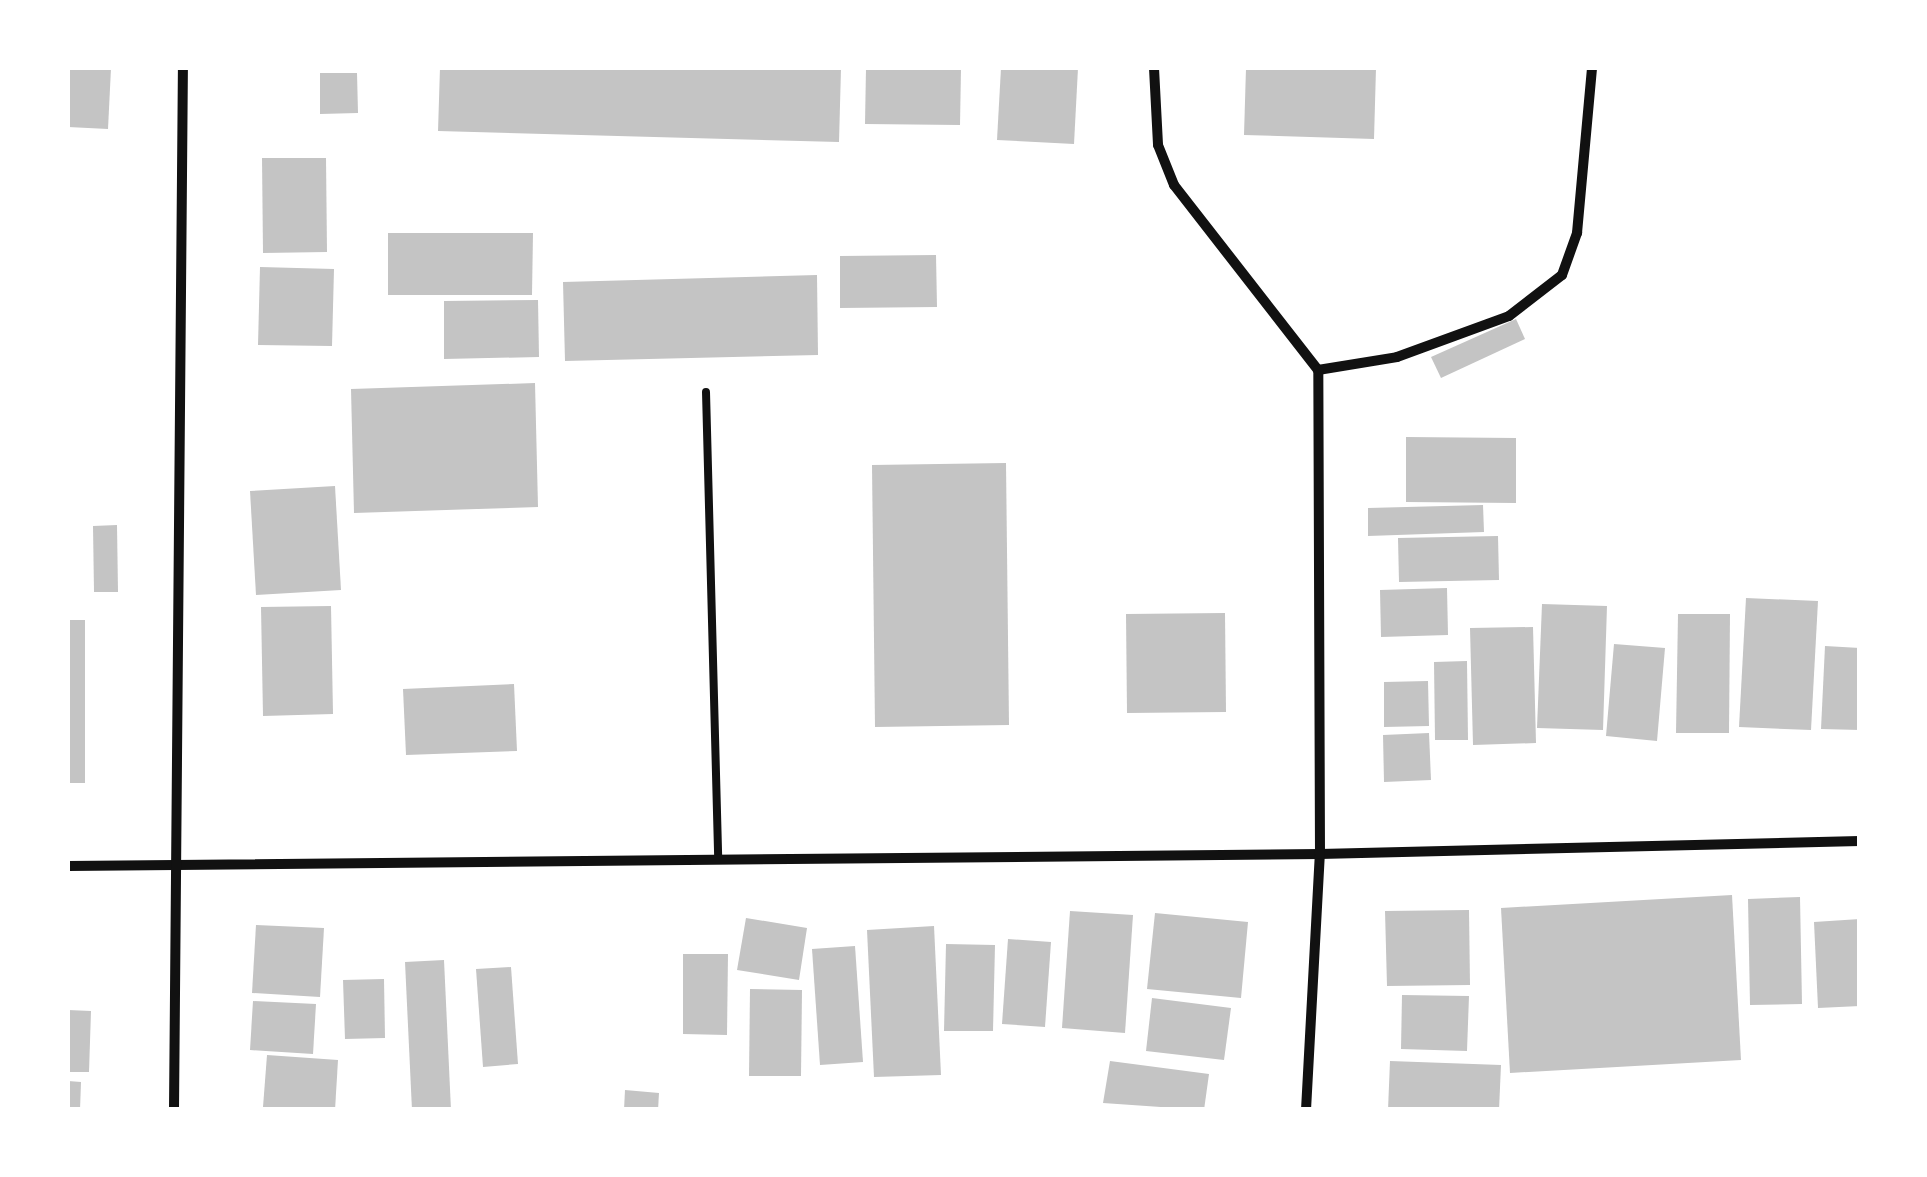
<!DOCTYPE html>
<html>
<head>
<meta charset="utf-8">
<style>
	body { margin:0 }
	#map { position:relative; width:1927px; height:1177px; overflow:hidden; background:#fff; font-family:"Work Sans",sans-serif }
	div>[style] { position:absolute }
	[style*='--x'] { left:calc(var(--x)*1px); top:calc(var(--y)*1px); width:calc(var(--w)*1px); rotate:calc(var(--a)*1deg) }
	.building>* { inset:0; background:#c4c4c4 }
	.service>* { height:8px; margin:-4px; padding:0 4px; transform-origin:4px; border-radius:4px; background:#111 }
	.minor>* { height:10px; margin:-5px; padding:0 5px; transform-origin:5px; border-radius:5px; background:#111 }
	span { translate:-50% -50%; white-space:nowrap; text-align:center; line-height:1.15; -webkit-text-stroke:9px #fff; paint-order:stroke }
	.frame { position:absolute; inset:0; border:70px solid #fff; pointer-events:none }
</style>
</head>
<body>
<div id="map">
	<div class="building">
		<div style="clip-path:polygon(68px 68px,111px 68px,108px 129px,68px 127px)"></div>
		<div style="clip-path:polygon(440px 68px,841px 68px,839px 142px,438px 131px)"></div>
		<div style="clip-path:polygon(866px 68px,961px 68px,960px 125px,865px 124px)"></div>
		<div style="clip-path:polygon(1001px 68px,1078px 68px,1074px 144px,997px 140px)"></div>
		<div style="clip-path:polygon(1246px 68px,1376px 68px,1374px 139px,1244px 135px)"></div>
		<div style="clip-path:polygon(320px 73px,357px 73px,358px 113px,320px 114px)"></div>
		<div style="clip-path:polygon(262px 158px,326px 158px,327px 252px,263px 253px)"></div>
		<div style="clip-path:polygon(388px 233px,533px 233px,532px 295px,388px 295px)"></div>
		<div style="clip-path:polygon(936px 255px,937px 307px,840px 308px,840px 256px)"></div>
		<div style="clip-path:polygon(260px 267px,334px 269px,332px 346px,258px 345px)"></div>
		<div style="clip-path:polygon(817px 275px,818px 355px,565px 361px,563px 282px)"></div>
		<div style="clip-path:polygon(538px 300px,539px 357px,444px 359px,444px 301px)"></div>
		<div style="clip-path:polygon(1516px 319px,1525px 339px,1441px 378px,1431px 357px)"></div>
		<div style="clip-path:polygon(535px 383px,538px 507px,354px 513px,351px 389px)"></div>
		<div style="clip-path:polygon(1406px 437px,1516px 438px,1516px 503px,1406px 502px)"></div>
		<div style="clip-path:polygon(1006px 463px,1009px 725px,875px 727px,872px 465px)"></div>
		<div style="clip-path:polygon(335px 486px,341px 590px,256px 595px,250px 491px)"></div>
		<div style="clip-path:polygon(1483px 505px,1484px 532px,1368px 536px,1368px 508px)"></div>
		<div style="clip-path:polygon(117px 525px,118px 592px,94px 592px,93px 526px)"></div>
		<div style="clip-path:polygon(1498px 536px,1499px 580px,1399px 582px,1398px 538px)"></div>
		<div style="clip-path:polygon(1447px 588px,1448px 635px,1381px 637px,1380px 590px)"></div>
		<div style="clip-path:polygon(1746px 598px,1818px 601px,1811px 730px,1739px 727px)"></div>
		<div style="clip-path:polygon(1542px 604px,1607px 606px,1603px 730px,1537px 728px)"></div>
		<div style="clip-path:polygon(331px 606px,333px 714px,263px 716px,261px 607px)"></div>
		<div style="clip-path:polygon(1225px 613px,1226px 712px,1127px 713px,1126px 614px)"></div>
		<div style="clip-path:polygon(1678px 614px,1730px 614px,1729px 733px,1676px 733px)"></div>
		<div style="clip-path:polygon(68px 620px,85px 620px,85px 783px,68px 783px)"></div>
		<div style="clip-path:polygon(1533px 627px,1536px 743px,1473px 745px,1470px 628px)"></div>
		<div style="clip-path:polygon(1614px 644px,1665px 648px,1657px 741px,1606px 736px)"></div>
		<div style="clip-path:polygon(1825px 646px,1860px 648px,1860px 730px,1821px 729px)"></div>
		<div style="clip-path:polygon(1467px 661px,1468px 740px,1435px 740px,1434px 662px)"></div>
		<div style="clip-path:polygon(1428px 681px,1429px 726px,1384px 727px,1384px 682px)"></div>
		<div style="clip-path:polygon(514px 684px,517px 751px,406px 755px,403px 689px)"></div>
		<div style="clip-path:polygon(1429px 733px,1431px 780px,1384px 782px,1383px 735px)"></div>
		<div style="clip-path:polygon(1732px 895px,1741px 1060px,1510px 1073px,1501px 908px)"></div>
		<div style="clip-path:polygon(1800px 897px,1802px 1004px,1750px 1005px,1748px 899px)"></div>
		<div style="clip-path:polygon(1469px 910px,1470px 985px,1387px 986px,1385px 911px)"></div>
		<div style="clip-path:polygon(1070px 911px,1133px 915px,1125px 1033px,1062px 1028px)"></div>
		<div style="clip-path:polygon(1155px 913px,1248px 922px,1241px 998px,1147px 989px)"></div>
		<div style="clip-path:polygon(746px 918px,807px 928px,799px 980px,737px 970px)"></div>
		<div style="clip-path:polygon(1860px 919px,1860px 1006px,1818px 1008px,1814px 922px)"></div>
		<div style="clip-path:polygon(256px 925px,324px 928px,320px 997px,252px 993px)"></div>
		<div style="clip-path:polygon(934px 926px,941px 1075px,874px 1077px,867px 930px)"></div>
		<div style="clip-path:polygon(1008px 939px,1051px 942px,1045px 1027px,1002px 1024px)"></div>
		<div style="clip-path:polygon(946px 944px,995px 945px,993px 1031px,944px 1031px)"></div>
		<div style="clip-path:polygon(855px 946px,863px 1062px,820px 1065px,812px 949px)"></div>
		<div style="clip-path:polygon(683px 954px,728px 954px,727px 1035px,683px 1034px)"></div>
		<div style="clip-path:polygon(444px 960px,451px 1110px,412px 1110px,405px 962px)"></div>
		<div style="clip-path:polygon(511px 967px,518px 1064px,483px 1067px,476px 969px)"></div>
		<div style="clip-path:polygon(384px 979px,385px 1038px,345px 1039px,343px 980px)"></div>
		<div style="clip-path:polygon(750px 989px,802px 990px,801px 1076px,749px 1076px)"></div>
		<div style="clip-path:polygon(1402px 995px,1469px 996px,1467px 1051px,1401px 1049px)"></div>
		<div style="clip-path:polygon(1152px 998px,1231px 1008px,1224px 1060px,1146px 1051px)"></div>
		<div style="clip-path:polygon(253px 1001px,316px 1004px,313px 1054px,250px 1050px)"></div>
		<div style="clip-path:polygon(68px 1010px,91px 1011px,89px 1072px,68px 1072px)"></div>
		<div style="clip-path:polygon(267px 1055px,338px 1060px,335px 1110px,263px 1107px)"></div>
		<div style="clip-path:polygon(1110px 1061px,1209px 1074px,1204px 1110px,1103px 1103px)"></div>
		<div style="clip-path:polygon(1390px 1061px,1501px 1065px,1499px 1110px,1388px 1110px)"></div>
		<div style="clip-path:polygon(68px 1081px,81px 1082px,80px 1110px,68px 1110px)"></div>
		<div style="clip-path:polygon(625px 1090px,659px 1093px,658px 1110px,624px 1110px)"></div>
	</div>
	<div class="service">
		<div style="--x:706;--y:392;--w:467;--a:88.5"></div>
	</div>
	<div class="minor">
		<div style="--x:1154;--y:68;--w:77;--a:87"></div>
		<div style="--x:1158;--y:145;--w:43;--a:68.2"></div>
		<div style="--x:1174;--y:185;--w:234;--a:52.1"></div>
		<div style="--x:1318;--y:370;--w:80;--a:-9.3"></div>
		<div style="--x:1397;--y:357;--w:119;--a:-20.1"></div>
		<div style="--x:1509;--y:316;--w:67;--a:-37.7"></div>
		<div style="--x:1562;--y:275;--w:45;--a:-70.3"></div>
		<div style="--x:1577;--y:233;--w:166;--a:-84.8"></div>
		<div style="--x:68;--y:866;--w:1252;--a:-0.55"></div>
		<div style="--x:1320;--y:854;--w:540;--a:-1.38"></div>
		<div style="--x:174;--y:1110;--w:1042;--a:-89.51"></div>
		<div style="--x:1306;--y:1110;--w:256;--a:-86.9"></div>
		<div style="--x:1320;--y:854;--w:484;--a:-90.2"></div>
	</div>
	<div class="frame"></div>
</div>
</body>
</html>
